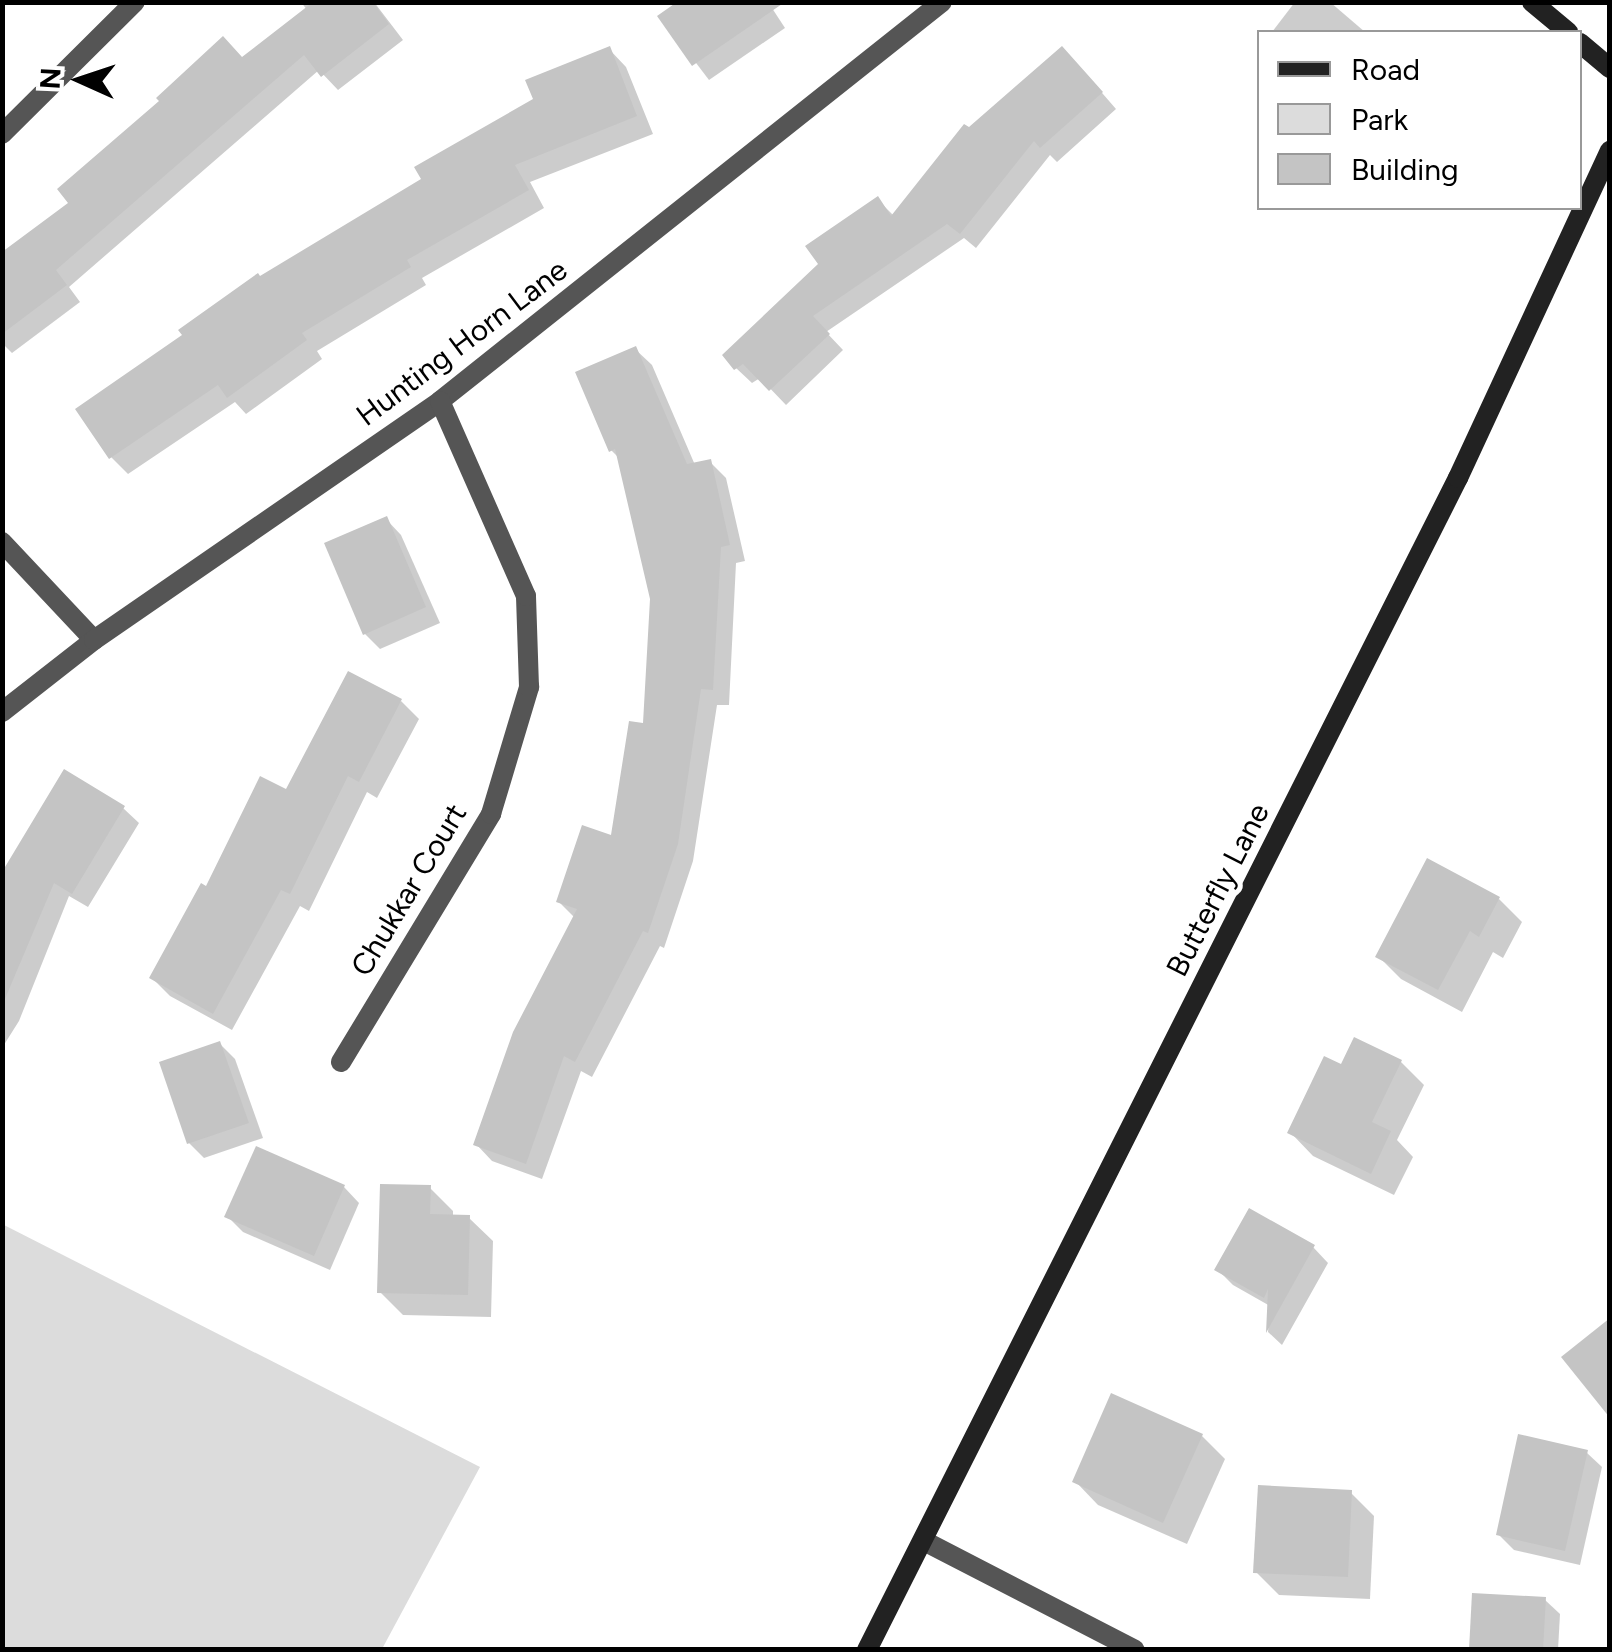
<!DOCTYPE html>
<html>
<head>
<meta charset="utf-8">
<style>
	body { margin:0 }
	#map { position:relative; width:1612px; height:1652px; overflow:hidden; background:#fff; font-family:Figtree,sans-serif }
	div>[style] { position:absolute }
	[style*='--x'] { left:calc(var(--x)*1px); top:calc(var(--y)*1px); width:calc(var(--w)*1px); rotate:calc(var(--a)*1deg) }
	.green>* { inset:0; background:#dcdcdc }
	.shadow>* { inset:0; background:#0003 }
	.building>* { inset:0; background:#c4c4c4 }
	.street>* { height:20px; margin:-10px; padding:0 10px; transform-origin:10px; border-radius:10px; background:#555 }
	.secondary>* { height:20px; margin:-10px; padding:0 10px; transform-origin:10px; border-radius:10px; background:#222 }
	span { translate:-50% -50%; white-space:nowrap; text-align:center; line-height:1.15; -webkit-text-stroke:10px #fff; paint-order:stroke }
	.street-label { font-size:30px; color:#000 }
	.frame { position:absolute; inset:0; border:5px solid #000; pointer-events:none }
	.legend { position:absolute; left:1257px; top:30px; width:325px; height:180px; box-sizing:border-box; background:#fff; border:2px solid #999; margin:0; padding:12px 18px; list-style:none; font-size:30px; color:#000 }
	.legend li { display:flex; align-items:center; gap:20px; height:50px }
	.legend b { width:50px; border:2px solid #999 }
	.north { position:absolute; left:30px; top:30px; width:100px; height:100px; -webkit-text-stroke:8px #fff; paint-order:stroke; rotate:273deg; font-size:28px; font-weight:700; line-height:40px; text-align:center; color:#000 }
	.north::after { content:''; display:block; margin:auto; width:35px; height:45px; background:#000; clip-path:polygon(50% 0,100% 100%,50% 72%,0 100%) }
</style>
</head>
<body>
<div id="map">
	<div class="green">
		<div style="clip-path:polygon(2px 1224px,480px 1467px,382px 1649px,3px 1649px)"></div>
	</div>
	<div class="shadow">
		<div style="clip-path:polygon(301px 2px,374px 2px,403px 40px,338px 90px,319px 70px,69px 287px,80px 302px,12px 353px,2px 343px,2px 255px,72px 203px,307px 10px)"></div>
		<div style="clip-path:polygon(768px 2px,785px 28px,709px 80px,661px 17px)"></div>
		<div style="clip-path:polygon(1295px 2px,1330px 2px,1365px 32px,1272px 32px)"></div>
		<div style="clip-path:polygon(609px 49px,626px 67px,653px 134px,530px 182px,544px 208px,422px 278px,426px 285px,317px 351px,322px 359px,246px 414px,235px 402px,128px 474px,111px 457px,185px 336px,260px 279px,424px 180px)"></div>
		<div style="clip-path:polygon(1077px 64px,1116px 109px,1057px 162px,1050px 155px,976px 248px,964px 238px,826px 332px,843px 350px,786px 405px,760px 378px,752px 383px,736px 368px,877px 199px,894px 216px,969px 131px)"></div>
		<div style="clip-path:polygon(635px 349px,652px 365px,695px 465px,710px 462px,726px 478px,745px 561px,736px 563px,729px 705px,717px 705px,693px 861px,664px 948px,660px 946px,592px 1077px,581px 1071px,542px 1179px,492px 1161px,476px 1144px,575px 918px,559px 902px,613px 838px,646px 726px,652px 599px,620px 459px,611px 450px)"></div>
		<div style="clip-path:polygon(386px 519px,401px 535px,440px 623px,380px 649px,365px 634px)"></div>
		<div style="clip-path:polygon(401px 701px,419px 719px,377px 798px,367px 792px,309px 911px,300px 906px,232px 1030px,170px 996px,152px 978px,207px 889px,287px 792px)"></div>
		<div style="clip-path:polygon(123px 808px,139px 823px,88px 907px,69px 896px,19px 1021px,2px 1048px,2px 877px)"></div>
		<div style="clip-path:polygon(1499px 899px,1522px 922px,1503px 958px,1493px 952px,1462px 1012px,1401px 979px,1378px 956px)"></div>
		<div style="clip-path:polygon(220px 1044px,235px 1059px,263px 1138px,204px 1158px,189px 1143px)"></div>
		<div style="clip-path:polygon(1401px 1062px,1424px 1085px,1397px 1140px,1413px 1157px,1394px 1195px,1313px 1156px,1290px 1132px,1342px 1067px)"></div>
		<div style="clip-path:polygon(344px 1187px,359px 1203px,330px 1270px,243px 1232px,227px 1216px)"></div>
		<div style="clip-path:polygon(430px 1188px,453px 1211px,453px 1217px,469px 1218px,493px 1241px,491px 1317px,403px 1315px,380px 1292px)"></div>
		<div style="clip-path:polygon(1313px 1247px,1328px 1263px,1282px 1345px,1268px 1332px,1270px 1306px,1233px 1285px,1218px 1270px)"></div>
		<div style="clip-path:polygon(1202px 1436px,1225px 1459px,1187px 1544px,1098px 1505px,1075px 1481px)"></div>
		<div style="clip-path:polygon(1586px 1452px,1602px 1467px,1580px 1565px,1514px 1550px,1498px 1534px)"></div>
		<div style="clip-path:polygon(1351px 1493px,1374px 1516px,1370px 1599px,1279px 1595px,1256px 1572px)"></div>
		<div style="clip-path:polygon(1544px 1599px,1560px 1614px,1558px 1650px,1471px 1650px)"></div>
	</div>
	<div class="building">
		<div style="clip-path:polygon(313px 2px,373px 2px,389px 24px,321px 77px,304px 55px,56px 270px,67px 285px,2px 334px,2px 252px,68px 203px,57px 189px,159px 101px,156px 98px,223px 36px,242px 57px)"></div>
		<div style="clip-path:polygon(677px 2px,785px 2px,692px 66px,657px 16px)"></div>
		<div style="clip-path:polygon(610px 46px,637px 116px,515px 165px,529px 190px,407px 260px,411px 267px,302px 333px,307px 340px,227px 398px,218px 385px,109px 459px,75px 409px,182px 335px,178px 330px,258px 273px,260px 276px,421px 179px,414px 167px,533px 99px,525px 80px)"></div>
		<div style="clip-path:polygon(1062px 46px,1103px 92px,1040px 148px,1034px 141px,960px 234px,947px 224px,813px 316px,830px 334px,769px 391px,743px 364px,734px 370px,722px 355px,818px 264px,805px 246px,878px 196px,891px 216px,964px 124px,969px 127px)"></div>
		<div style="clip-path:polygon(636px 346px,687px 464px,711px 459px,730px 545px,721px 547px,713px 690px,701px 689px,678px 844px,648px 933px,643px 931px,575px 1062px,564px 1056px,526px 1164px,473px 1145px,513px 1032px,577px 909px,556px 902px,582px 825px,611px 835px,629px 721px,643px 723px,650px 599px,615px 449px,609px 452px,575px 372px)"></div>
		<div style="clip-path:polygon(387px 516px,426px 607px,363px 635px,324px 543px)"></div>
		<div style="clip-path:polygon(348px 671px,402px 699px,359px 782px,348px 776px,290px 894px,281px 890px,213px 1014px,149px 978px,201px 883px,206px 886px,260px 776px,286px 789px)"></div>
		<div style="clip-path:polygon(64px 769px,125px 806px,72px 894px,54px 883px,2px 1006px,2px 872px)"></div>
		<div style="clip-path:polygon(1427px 858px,1500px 897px,1479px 937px,1470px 931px,1438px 990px,1375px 957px)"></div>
		<div style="clip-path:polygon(1354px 1037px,1402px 1060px,1372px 1122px,1391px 1131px,1371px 1174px,1287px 1133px,1324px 1056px,1341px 1064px)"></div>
		<div style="clip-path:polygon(220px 1041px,249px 1123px,187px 1144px,159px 1062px)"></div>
		<div style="clip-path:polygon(256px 1146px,345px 1185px,314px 1256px,224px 1217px)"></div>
		<div style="clip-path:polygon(380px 1184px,431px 1185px,430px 1214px,470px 1215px,468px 1295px,377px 1293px)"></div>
		<div style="clip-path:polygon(1249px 1208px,1315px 1245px,1266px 1333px,1268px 1289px,1264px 1298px,1214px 1270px)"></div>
		<div style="clip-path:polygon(1610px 1318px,1610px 1418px,1561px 1357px)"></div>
		<div style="clip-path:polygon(1111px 1393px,1203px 1434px,1163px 1523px,1072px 1482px)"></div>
		<div style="clip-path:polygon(1518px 1434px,1588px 1450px,1565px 1551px,1496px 1535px)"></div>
		<div style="clip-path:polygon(1258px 1485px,1352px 1490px,1348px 1577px,1253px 1573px)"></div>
		<div style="clip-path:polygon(1472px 1593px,1546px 1597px,1543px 1650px,1469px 1650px)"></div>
	</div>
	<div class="street">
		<div style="--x:2;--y:134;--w:187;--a:-44.8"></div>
		<div style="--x:2;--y:542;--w:134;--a:46.8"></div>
		<div style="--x:2;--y:712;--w:117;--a:-38"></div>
		<div style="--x:94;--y:640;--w:421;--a:-34.6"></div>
		<div style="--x:440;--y:401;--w:641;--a:-38.48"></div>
		<div style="--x:341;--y:1062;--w:290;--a:-58.8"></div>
		<div style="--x:491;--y:814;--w:133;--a:-73.3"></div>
		<div style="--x:529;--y:687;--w:91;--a:-91.9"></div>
		<div style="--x:526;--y:596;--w:213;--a:-113.8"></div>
		<div style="--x:924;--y:1541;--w:237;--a:27.3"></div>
	</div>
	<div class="secondary">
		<div style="--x:1532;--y:2;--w:47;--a:39.8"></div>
		<div style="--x:1580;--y:43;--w:39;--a:40"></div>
		<div style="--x:867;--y:1650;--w:1313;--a:-63.24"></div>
		<div style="--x:1458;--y:478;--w:361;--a:-65.1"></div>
	</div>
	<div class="street-label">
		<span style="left:462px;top:343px;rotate:-37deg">Hunting Horn Lane</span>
		<span style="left:409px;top:890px;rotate:-59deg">Chukkar Court</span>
		<span style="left:1218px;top:890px;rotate:-63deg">Butterfly Lane</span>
	</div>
	<div class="frame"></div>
	<ul class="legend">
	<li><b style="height:12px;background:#222"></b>Road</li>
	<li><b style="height:28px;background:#dcdcdc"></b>Park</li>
	<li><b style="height:28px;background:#c4c4c4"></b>Building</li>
	</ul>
	<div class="north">N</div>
</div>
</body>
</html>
